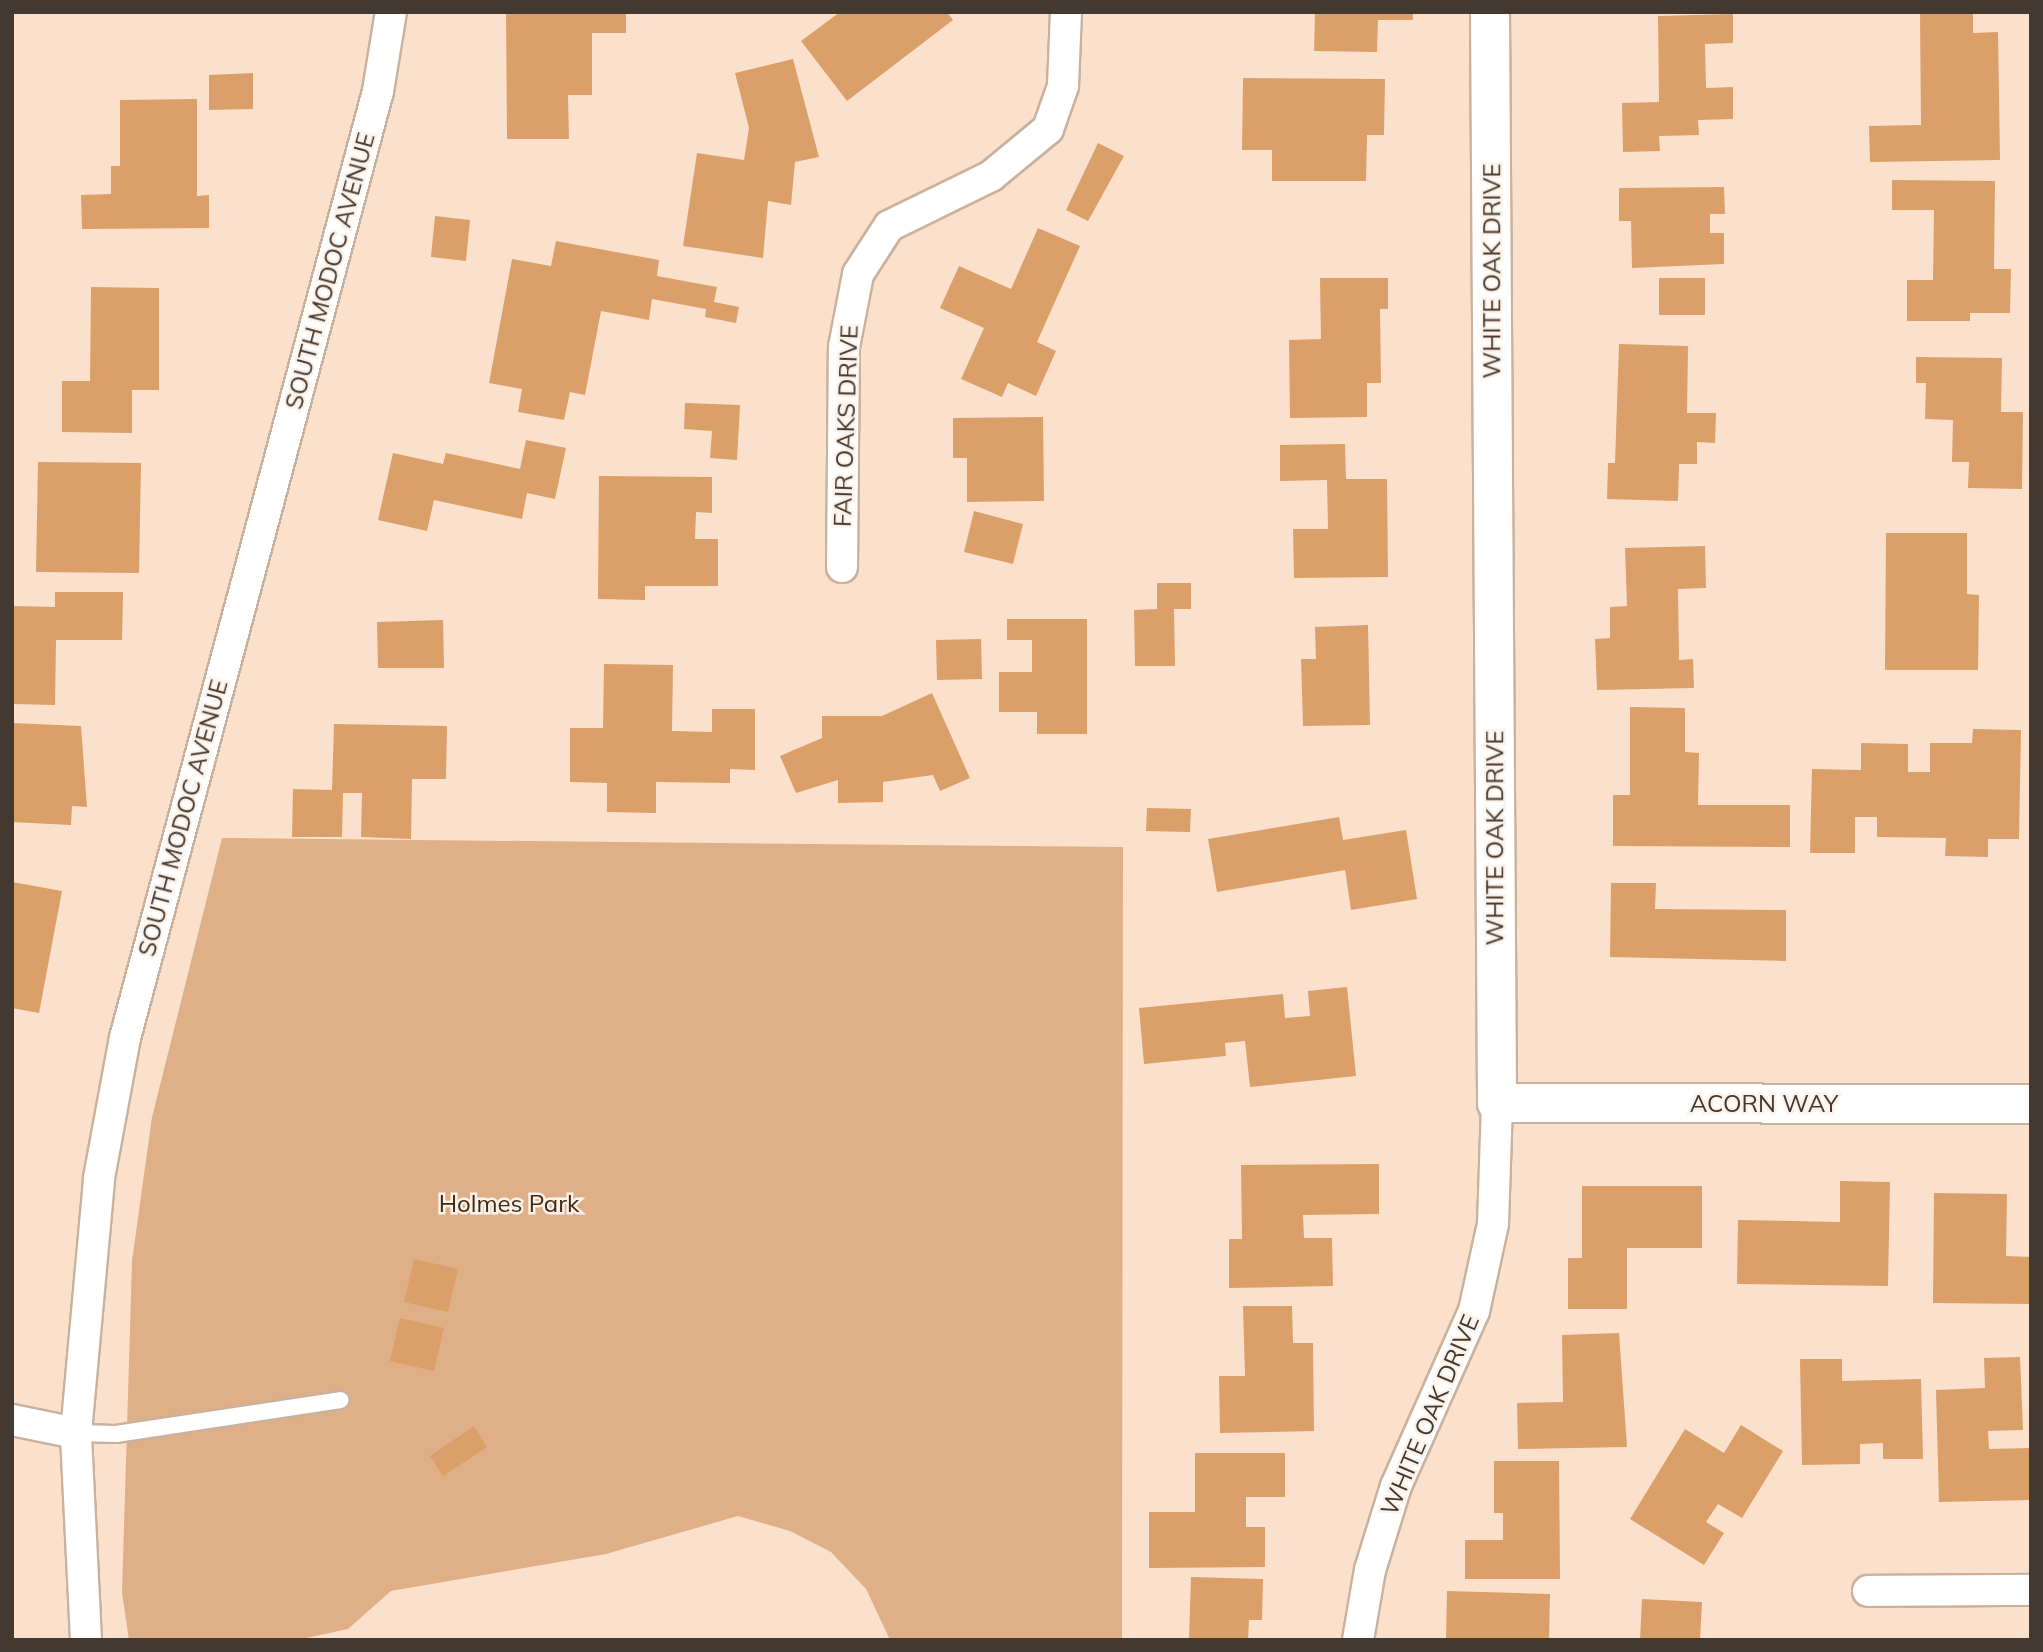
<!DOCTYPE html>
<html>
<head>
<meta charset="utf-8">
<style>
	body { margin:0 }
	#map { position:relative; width:2043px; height:1652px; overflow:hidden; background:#fbe1cc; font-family:Mulish,sans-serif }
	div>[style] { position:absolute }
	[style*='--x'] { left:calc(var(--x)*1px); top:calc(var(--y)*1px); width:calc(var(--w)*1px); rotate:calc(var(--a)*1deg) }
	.green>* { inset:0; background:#dfb088 }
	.building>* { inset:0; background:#db9f69 }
	.roads { filter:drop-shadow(2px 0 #c9b19d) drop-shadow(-2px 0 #c9b19d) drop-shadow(0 2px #c9b19d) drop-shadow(0 -2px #c9b19d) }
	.service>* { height:16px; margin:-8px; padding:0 8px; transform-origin:8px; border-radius:8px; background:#fff }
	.minor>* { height:30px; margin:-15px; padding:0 15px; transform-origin:15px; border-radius:15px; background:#fff }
	.tertiary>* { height:38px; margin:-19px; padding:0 19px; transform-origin:19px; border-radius:19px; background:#fff }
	span { translate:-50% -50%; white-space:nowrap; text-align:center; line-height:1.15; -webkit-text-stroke:5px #fcf2e9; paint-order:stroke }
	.street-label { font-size:24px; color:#433931 }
	.park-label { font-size:24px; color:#422911 }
	.frame { position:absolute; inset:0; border:14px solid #433931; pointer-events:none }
</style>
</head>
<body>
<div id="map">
	<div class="green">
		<div style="clip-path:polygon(222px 838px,1123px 847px,1122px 1640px,890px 1640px,866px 1589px,831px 1552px,790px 1531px,738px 1516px,606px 1554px,391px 1591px,348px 1629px,297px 1640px,129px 1640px,122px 1593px,132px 1261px,152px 1117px)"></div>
	</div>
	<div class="building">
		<div style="clip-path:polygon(506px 12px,626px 12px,626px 33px,592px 33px,592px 95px,568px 95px,569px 139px,507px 139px)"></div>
		<div style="clip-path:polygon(840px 12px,947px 12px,953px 20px,847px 101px,801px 41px)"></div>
		<div style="clip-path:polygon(1315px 12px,1413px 12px,1413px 20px,1378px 20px,1377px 52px,1314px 51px)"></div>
		<div style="clip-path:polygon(1920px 12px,1973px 12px,1973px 33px,1998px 32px,2000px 160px,1870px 162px,1869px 126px,1921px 125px)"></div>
		<div style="clip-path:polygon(1733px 14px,1733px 43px,1705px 44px,1706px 88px,1733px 87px,1733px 119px,1698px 120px,1699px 135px,1659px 136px,1660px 151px,1623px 152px,1622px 103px,1659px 102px,1658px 16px)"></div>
		<div style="clip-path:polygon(793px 59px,819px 157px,795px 162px,791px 205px,768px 201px,763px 258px,683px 246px,697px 153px,744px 160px,749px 128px,735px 73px)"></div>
		<div style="clip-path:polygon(253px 73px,253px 109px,209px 110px,209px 75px)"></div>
		<div style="clip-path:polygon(1243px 78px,1385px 79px,1384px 135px,1367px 135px,1366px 181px,1272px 181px,1272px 150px,1242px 150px)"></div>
		<div style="clip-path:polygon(197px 99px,197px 196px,209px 195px,209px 228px,82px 229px,81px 195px,111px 194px,111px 166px,120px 166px,120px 100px)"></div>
		<div style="clip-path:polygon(1098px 143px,1124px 156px,1088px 221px,1066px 210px)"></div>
		<div style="clip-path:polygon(1892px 180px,1995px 181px,1994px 269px,2011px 269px,2010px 313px,1970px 313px,1970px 321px,1907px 321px,1907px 280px,1933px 280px,1934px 210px,1892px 210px)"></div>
		<div style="clip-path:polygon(1724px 187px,1725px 214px,1710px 214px,1710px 233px,1724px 233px,1724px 264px,1632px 268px,1631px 221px,1619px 221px,1619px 188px)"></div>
		<div style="clip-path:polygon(435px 216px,470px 220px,466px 261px,431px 257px)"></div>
		<div style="clip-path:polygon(1038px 228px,1080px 246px,1037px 342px,1056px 351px,1036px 396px,1008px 383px,1002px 397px,961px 379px,984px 328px,940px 308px,959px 266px,1011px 289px)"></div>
		<div style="clip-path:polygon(556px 241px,659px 260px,657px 276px,717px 287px,714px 302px,739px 307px,736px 323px,705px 317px,706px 309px,652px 299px,649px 320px,601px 311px,585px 395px,570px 392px,564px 420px,518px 412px,522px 389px,489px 383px,512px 259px,551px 266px)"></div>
		<div style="clip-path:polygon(1320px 278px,1388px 278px,1388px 309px,1380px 309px,1381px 383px,1367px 383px,1367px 417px,1290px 418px,1289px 340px,1321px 339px)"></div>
		<div style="clip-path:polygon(1659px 278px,1705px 278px,1705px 315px,1659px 315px)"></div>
		<div style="clip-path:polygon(91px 287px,159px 288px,159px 390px,132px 390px,132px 433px,62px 432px,62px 381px,90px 381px)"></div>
		<div style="clip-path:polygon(1619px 344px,1688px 346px,1687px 413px,1716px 413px,1715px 443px,1697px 442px,1697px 464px,1679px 464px,1678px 501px,1607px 499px,1608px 463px,1615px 463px)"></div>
		<div style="clip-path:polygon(1916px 357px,2002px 358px,2001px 412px,2023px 412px,2022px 489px,1968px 488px,1969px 462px,1952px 462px,1953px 420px,1925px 419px,1926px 383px,1916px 383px)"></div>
		<div style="clip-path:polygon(685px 403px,740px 405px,737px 460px,710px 458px,712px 431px,684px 429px)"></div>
		<div style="clip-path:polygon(1043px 417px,1044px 501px,967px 502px,967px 458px,953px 458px,953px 418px)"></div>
		<div style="clip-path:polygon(526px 440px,566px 448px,555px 499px,527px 493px,522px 519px,434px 500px,427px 531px,378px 520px,393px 453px,443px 464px,446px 453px,520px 469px)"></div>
		<div style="clip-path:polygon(1345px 444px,1346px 479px,1387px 479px,1388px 577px,1294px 578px,1293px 529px,1328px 529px,1327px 480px,1280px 481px,1280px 445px)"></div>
		<div style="clip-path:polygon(38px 462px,141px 463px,139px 573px,36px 572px)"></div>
		<div style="clip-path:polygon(599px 476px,712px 477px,712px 513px,696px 512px,695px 539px,718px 539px,718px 586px,645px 586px,645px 600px,598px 599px)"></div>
		<div style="clip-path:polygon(974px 511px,1023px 524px,1013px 564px,964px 552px)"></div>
		<div style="clip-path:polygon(1886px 533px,1967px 533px,1967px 594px,1979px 595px,1978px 670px,1885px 670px)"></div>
		<div style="clip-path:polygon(1705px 546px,1706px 588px,1678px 589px,1679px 660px,1693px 659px,1694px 688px,1597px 690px,1595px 639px,1610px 638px,1610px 607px,1627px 606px,1625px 548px)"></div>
		<div style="clip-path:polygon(1157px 583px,1191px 583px,1191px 609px,1174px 609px,1175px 666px,1135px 666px,1134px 610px,1157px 609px)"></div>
		<div style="clip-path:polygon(55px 592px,123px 592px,122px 640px,56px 640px,55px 705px,12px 704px,12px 606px,55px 607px)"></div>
		<div style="clip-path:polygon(1007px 619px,1087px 619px,1087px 734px,1037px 734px,1037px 712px,999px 712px,999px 672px,1032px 672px,1032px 640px,1007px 640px)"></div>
		<div style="clip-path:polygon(443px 620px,444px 668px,378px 668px,377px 622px)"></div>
		<div style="clip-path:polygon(1368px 625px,1370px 725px,1303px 726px,1301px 659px,1316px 659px,1315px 627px)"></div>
		<div style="clip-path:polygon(981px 639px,982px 679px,937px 680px,936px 640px)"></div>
		<div style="clip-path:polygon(604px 664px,673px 665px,672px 731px,712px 732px,712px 709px,755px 709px,755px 770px,730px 769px,730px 783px,656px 782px,656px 813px,607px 812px,607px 783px,570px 782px,570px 728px,603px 728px)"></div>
		<div style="clip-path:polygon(932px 693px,970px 778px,940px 791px,933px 775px,883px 782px,883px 802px,838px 803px,838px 780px,796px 793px,780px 756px,822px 738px,822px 716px,882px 716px)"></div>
		<div style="clip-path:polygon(1630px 707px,1685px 708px,1685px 752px,1699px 753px,1698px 805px,1790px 805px,1790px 847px,1613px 846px,1613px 795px,1630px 795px)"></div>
		<div style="clip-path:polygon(12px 723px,81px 726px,87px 807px,72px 806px,71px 825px,12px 822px)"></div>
		<div style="clip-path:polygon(334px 724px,447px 726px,446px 779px,412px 779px,411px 839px,361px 837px,362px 793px,343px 793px,342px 837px,292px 837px,293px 789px,332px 790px)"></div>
		<div style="clip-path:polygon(1973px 729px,2021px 730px,2019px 839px,1988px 839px,1988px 857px,1945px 856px,1946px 838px,1877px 837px,1877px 817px,1855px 817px,1855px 853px,1810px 853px,1812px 769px,1861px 770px,1861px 743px,1908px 744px,1908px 772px,1930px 772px,1930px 743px,1972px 743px)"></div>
		<div style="clip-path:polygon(1147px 808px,1191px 809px,1190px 832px,1146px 831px)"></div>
		<div style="clip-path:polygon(1339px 817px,1343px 840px,1406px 830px,1417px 899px,1351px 910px,1345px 870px,1217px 892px,1208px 839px)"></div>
		<div style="clip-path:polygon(12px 882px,62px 891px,39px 1013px,12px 1008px)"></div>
		<div style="clip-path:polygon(1611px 883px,1656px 883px,1655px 909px,1786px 910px,1786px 961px,1610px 957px)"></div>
		<div style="clip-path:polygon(1347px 987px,1356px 1076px,1250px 1087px,1245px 1041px,1225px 1043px,1226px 1056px,1144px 1064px,1139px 1008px,1283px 994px,1285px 1018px,1310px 1016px,1308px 991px)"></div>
		<div style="clip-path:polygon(1379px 1164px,1379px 1214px,1303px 1215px,1304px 1238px,1332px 1238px,1333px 1286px,1229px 1288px,1229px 1239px,1242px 1239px,1241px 1165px)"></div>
		<div style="clip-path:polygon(1840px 1181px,1890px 1182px,1888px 1286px,1737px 1284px,1738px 1220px,1840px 1222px)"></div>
		<div style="clip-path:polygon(1582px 1186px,1702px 1186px,1702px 1248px,1627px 1248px,1627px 1309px,1568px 1309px,1568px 1258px,1582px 1258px)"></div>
		<div style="clip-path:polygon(1934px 1193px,2007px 1194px,2006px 1256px,2031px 1257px,2031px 1304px,1933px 1303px)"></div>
		<div style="clip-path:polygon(414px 1259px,458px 1269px,448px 1312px,404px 1302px)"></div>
		<div style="clip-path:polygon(1243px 1306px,1292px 1306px,1293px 1343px,1313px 1343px,1314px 1431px,1220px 1433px,1219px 1376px,1245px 1376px)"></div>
		<div style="clip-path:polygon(400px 1318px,444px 1328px,434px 1371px,390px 1361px)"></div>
		<div style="clip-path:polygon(1619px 1333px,1627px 1447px,1518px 1449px,1517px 1403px,1563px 1402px,1562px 1335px)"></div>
		<div style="clip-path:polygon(2020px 1357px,2023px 1430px,1988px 1431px,1989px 1449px,2031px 1448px,2031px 1500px,1939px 1502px,1936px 1390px,1985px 1388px,1984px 1358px)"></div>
		<div style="clip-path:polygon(1800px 1359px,1842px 1359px,1842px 1381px,1921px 1379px,1923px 1459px,1883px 1459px,1883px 1443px,1860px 1444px,1860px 1464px,1802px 1465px)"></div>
		<div style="clip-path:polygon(1741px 1425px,1783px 1451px,1742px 1518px,1718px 1504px,1706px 1522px,1724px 1533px,1704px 1565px,1630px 1519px,1685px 1429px,1724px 1453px)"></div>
		<div style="clip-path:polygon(474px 1426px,487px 1447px,443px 1476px,430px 1456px)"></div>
		<div style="clip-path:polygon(1195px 1453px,1285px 1453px,1285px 1497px,1246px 1497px,1246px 1527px,1265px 1527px,1265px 1567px,1149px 1568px,1149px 1512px,1195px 1512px)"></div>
		<div style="clip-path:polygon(1494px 1461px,1559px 1461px,1560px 1579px,1465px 1579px,1465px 1540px,1503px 1540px,1503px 1513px,1494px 1513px)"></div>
		<div style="clip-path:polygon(1191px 1577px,1263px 1579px,1262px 1620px,1249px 1620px,1248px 1640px,1189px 1640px)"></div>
		<div style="clip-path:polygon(1447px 1591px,1550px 1594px,1549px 1640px,1446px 1640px)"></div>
		<div style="clip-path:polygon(1642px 1599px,1702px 1602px,1700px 1640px,1640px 1640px)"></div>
	</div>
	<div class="roads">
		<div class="service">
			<div style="--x:76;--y:1433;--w:40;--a:1.4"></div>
			<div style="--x:116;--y:1434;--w:227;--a:-8.6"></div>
		</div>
		<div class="minor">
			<div style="--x:842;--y:567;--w:220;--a:-89.5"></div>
			<div style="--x:844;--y:347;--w:74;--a:-79.1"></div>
			<div style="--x:858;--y:274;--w:57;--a:-57.1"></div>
			<div style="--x:889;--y:226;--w:114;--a:-26.1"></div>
			<div style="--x:991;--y:176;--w:74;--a:-39.5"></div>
			<div style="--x:1048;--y:129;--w:46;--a:-70.8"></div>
			<div style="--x:1063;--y:86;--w:74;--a:-87.7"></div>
			<div style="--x:12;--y:1420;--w:65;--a:11.5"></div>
			<div style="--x:1868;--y:1591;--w:163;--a:-0.4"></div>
			<div style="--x:86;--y:1640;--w:207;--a:-92.8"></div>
			<div style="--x:76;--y:1433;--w:256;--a:-84.8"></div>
			<div style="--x:99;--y:1178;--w:142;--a:-79.5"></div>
			<div style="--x:125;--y:1038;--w:980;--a:-75.04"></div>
			<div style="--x:378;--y:91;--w:80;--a:-80.7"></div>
			<div style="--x:1358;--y:1640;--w:71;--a:-80.3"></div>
			<div style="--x:1370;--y:1570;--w:88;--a:-72.8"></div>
			<div style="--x:1396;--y:1486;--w:192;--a:-66"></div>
			<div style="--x:1474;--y:1311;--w:89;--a:-77.7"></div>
			<div style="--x:1493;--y:1224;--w:121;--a:-88.1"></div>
		</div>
		<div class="tertiary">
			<div style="--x:1490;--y:12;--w:1091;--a:89.63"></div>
			<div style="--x:1497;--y:1103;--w:534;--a:0.11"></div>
		</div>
	</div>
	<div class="street-label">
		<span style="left:330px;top:271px;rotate:-75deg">SOUTH MODOC AVENUE</span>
		<span style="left:1492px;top:271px;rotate:-90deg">WHITE OAK DRIVE</span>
		<span style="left:846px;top:426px;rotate:-88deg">FAIR OAKS DRIVE</span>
		<span style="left:183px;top:818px;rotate:-75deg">SOUTH MODOC AVENUE</span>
		<span style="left:1495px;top:838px;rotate:-90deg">WHITE OAK DRIVE</span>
		<span style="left:1764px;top:1104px">ACORN WAY</span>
		<span style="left:1430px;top:1415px;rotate:-67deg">WHITE OAK DRIVE</span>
	</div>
	<div class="park-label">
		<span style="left:509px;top:1204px">Holmes Park</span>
	</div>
	<div class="frame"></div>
</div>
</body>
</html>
